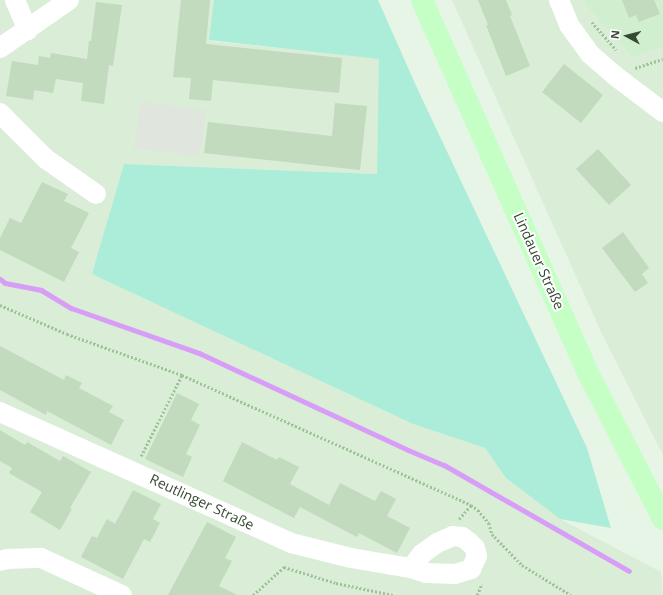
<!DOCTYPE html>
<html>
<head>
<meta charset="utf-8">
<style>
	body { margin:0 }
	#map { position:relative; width:663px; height:595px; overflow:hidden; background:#e7f5e6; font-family:"Open Sans",sans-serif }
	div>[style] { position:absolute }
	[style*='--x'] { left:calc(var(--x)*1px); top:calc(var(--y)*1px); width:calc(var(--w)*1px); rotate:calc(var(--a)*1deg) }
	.residential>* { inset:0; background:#d9edd7 }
	.education>* { inset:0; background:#d0efce }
	.green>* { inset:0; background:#abedd9 }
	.parking>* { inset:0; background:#e0e5de }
	.stream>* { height:5px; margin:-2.5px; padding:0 2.5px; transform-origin:2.5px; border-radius:2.5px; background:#d79df7 }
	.building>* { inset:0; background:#c2dabd }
	.path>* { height:2.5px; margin-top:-1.25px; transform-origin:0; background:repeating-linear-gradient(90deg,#9cc497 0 2px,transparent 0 4px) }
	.street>* { height:20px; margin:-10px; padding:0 10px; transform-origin:10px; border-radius:10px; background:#fff }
	.secondary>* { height:22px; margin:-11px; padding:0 11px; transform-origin:11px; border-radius:11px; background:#c6ffc6 }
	span { translate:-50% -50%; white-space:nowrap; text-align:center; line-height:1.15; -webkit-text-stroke:4px #fff; paint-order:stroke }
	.street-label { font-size:14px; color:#374834 }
	.north { position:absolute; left:607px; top:16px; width:40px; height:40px; -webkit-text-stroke:3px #fff; paint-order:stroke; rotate:277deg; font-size:11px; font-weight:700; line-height:16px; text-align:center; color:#374834 }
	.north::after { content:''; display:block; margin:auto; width:14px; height:18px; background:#374834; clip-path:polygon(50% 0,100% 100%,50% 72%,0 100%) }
</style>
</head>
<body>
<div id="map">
	<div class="residential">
		<div style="clip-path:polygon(0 0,214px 0,210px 41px,380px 58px,377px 174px,125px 164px,93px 274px,413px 424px,485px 448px,506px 478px,560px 519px,661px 572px,663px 595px,0 595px)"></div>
		<div style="clip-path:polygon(452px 0,663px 0,663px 455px,602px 334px)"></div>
	</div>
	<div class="education">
		<div style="clip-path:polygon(585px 0,663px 0,663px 46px,633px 57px,587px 6px)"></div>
	</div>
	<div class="green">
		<div style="clip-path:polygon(214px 0,378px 0,417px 88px,587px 448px,611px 528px,560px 519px,506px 478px,485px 448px,413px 424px,92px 274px,124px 164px,377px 174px,379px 59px,209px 40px)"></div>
	</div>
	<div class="parking">
		<div style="clip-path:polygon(141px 101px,206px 111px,199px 156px,134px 148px)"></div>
	</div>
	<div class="stream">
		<div style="--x:0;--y:279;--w:6;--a:39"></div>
		<div style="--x:5;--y:283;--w:37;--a:11"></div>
		<div style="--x:41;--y:290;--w:35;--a:31"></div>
		<div style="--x:71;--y:308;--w:136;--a:19.4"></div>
		<div style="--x:199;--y:353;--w:230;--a:24.9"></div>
		<div style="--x:408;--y:450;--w:39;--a:23"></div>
		<div style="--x:444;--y:465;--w:213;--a:29.8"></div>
	</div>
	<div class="building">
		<div style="clip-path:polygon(181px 0,210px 0,206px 44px,342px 58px,339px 93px,213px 80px,211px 101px,189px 99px,191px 78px,173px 77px)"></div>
		<div style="clip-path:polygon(478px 0,506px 0,512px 15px,510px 16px,530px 66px,506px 76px,486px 25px,488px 25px)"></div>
		<div style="clip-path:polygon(622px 0,654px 0,660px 14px,639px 22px,636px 15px,629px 18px)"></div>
		<div style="clip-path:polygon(96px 2px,122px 5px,113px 66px,109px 65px,104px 104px,81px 101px,83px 83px,56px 79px,53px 93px,34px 90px,33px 100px,6px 96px,12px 61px,38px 65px,39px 56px,50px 58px,51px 53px,87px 59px,89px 41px,91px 41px)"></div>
		<div style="clip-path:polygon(564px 64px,603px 95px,581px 123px,542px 92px)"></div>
		<div style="clip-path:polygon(335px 103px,367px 106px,360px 170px,204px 153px,208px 122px,332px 136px)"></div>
		<div style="clip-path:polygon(598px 149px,631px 185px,609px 205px,576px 169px)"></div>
		<div style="clip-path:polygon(42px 182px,68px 194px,64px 201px,89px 213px,71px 248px,79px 252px,64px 282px,0 250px,0 238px,10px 218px,21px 223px)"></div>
		<div style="clip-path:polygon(623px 232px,649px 268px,642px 274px,648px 283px,635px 292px,602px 248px)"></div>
		<div style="clip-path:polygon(0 346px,64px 380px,66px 375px,82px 383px,79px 388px,113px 406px,109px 412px,124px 420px,111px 445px,47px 411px,46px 415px,0 390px)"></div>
		<div style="clip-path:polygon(177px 393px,199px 404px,191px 420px,200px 425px,186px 454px,192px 457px,183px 477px,145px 459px)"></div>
		<div style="clip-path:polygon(0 430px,25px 445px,27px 442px,60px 461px,63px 456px,91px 472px,70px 508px,72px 509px,60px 530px,30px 512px,42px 492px,9px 473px,12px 468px,0 461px)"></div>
		<div style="clip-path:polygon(242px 442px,277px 460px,279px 457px,299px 467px,290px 484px,329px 505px,340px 483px,375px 501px,381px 491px,396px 499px,387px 516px,410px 528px,397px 553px,359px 533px,357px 537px,300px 507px,294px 518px,223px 481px)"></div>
		<div style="clip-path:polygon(133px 490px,161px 504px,153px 519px,160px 523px,150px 542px,144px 539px,123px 579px,81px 557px,92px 536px,97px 538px,107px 519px,115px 524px)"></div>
		<div style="clip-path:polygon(207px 522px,236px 537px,225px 558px,232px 561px,219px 586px,237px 595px,168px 595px)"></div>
	</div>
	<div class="path">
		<div style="--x:592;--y:22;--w:37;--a:49"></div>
		<div style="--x:635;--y:68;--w:29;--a:-18"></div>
		<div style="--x:0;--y:305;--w:73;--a:23.4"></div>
		<div style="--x:67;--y:334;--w:122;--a:19.6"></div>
		<div style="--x:182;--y:375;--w:317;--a:24.2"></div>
		<div style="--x:471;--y:505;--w:9;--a:36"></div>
		<div style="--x:478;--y:510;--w:17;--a:50"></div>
		<div style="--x:489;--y:523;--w:11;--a:75"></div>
		<div style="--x:492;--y:534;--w:43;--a:45.9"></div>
		<div style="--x:522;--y:565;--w:57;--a:31.5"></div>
		<div style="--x:141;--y:456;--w:91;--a:-63.2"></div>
		<div style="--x:459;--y:519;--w:18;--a:-49"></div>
		<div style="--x:253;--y:595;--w:42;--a:-42.1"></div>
		<div style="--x:284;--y:567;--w:54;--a:17.1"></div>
		<div style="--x:336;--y:583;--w:58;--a:11.9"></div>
		<div style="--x:477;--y:595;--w:12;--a:-66"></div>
	</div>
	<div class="street">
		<div style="--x:15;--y:0;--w:33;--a:67"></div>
		<div style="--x:559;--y:0;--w:27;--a:68"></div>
		<div style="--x:569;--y:25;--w:36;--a:54"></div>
		<div style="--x:590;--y:54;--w:32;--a:41"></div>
		<div style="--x:614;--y:75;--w:61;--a:37.1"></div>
		<div style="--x:0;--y:48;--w:84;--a:-34.8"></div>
		<div style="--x:0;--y:113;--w:65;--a:45"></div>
		<div style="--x:46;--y:159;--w:61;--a:35"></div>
		<div style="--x:0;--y:412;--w:319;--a:24.2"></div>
		<div style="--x:291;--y:543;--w:62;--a:14"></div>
		<div style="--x:351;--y:558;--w:61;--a:9.5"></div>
		<div style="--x:411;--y:568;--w:16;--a:18"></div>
		<div style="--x:426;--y:573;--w:29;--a:2"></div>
		<div style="--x:455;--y:574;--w:17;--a:-17"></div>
		<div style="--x:471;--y:569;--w:14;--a:-65"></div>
		<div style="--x:477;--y:556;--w:8;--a:-104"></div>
		<div style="--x:475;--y:548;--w:8;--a:-135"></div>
		<div style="--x:469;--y:542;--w:9;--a:-144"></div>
		<div style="--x:462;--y:537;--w:9;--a:-174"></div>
		<div style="--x:453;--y:536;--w:17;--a:156"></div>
		<div style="--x:437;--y:543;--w:19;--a:144"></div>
		<div style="--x:422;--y:554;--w:18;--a:128"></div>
		<div style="--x:0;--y:561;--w:7;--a:-16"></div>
		<div style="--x:7;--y:559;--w:34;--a:-2"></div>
		<div style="--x:41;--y:558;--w:89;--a:24.6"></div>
	</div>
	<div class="secondary">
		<div style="--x:422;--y:0;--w:408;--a:66"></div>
		<div style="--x:588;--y:373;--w:164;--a:62.8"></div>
	</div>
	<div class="street-label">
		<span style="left:539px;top:261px;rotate:66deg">Lindauer Straße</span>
		<span style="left:202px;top:502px;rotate:25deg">Reutlinger Straße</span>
	</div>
	<div class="north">N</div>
</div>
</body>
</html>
